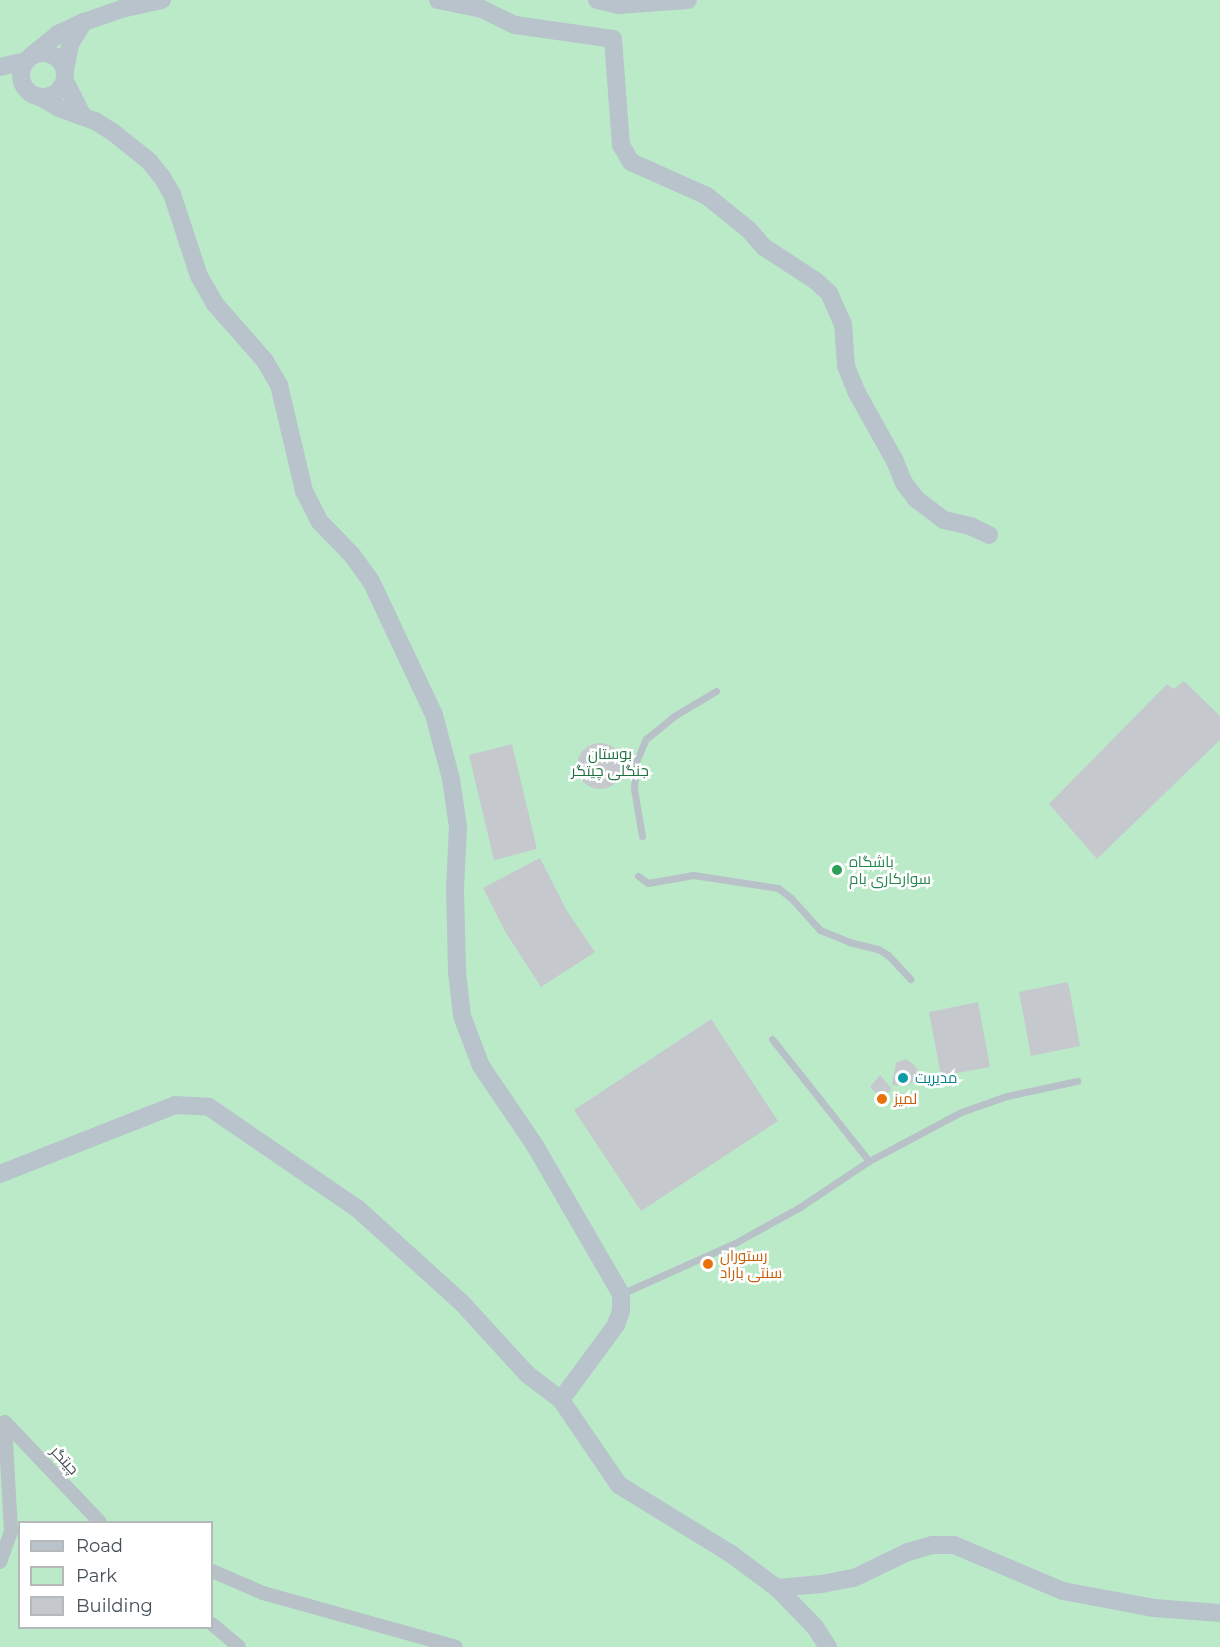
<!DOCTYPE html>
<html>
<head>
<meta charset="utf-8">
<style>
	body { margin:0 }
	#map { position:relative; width:1220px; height:1647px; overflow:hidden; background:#eeebeb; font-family:Montserrat,Cairo,sans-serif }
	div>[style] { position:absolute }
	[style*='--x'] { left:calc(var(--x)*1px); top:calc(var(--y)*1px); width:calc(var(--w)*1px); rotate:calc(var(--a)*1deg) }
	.green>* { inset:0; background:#bbeac9 }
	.building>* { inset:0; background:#c5c9ce }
	.round { border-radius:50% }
	.lane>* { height:7px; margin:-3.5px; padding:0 3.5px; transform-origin:3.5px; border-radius:3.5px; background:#b7c1c7 }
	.street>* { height:14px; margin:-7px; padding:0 7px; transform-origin:7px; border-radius:7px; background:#b7c1c7 }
	.secondary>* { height:18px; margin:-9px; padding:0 9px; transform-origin:9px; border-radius:9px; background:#b8c3cc }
	.secondary>.ring { margin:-9px; padding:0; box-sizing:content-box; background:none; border:18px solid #b8c3cc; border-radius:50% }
	.dots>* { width:16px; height:16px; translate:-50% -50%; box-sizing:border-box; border:3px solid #fff; border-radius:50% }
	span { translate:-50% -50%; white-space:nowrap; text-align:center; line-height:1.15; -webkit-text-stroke:5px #fff; paint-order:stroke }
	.park-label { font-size:15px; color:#1d713f }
	.leisure-label { font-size:15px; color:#27864d }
	.left { translate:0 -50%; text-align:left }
	.culture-label { font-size:15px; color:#0d838f }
	.food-label { font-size:15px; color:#c56008 }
	.street-label { font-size:15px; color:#455057 }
	.legend { position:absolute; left:18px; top:1521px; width:195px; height:108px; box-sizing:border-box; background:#fff; border:2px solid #b5b9bc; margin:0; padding:8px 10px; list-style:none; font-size:18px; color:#455057 }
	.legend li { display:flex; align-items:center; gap:12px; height:30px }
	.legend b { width:30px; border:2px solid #b5b9bc }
</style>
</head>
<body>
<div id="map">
	<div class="green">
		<div style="clip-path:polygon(evenodd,0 0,1220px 0,1220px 1647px,0 1647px,0 0,20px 1522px,212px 1522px,212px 1628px,20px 1628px,20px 1522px)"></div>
	</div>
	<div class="building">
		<div style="clip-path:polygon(1184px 681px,1220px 716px,1220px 740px,1097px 859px,1049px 804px,1167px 684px,1174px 689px)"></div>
		<div class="round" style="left:577px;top:743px;width:46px;height:46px"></div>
		<div style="clip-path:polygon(512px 744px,537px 849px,494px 860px,469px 755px)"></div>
		<div style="clip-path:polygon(540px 858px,567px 911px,595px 952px,541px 987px,506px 933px,483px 888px)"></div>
		<div style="clip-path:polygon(1068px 982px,1080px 1046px,1031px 1056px,1019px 992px)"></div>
		<div style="clip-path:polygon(978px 1002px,990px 1067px,941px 1076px,929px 1012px)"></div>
		<div style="clip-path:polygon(711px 1019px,778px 1121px,641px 1211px,574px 1110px)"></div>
		<div style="clip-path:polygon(906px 1059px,914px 1065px,921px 1075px,907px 1086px,892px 1085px,896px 1063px)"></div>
		<div style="clip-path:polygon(880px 1075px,892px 1089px,882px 1099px,870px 1087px)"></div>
	</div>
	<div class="lane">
		<div style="--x:642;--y:836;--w:48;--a:-99.7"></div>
		<div style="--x:634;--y:789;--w:27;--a:-86"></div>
		<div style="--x:636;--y:762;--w:25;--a:-67"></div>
		<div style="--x:646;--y:739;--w:36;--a:-39"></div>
		<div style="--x:674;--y:716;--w:49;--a:-30.8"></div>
		<div style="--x:638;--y:876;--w:12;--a:35"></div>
		<div style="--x:648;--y:883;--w:46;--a:-10.1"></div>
		<div style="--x:693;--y:875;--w:86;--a:8.7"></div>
		<div style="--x:778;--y:888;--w:16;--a:38"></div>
		<div style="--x:791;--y:898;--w:43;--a:47.8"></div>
		<div style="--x:820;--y:930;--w:31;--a:22"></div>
		<div style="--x:849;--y:942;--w:30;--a:14"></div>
		<div style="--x:878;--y:949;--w:12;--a:31"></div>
		<div style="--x:888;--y:955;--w:33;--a:47"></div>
		<div style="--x:772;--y:1039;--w:156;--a:51.5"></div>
		<div style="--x:621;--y:1294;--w:125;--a:-24.1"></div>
		<div style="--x:735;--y:1243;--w:74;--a:-29"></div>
		<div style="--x:800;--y:1207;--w:83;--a:-33.7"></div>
		<div style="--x:869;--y:1161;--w:104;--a:-28"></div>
		<div style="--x:961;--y:1112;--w:49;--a:-19.2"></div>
		<div style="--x:1007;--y:1096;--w:72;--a:-12.1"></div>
	</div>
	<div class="street">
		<div style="--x:5;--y:1422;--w:138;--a:46.5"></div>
		<div style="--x:0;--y:1562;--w:33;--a:-70"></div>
		<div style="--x:11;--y:1531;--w:109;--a:-93.2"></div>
		<div style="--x:212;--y:1571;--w:56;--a:23.3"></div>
		<div style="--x:263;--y:1593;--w:200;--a:15.6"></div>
		<div style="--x:212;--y:1624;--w:35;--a:40"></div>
	</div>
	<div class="secondary">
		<div style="--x:438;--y:0;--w:45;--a:11.6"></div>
		<div style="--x:482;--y:9;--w:37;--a:26"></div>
		<div style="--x:515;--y:25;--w:99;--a:8.1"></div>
		<div style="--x:613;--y:39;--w:106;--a:85.7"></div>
		<div style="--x:621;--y:145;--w:20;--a:60"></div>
		<div style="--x:631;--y:162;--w:83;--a:24.1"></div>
		<div style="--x:707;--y:196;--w:54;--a:39"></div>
		<div style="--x:749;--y:230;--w:23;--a:49"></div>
		<div style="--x:764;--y:247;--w:62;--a:33.2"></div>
		<div style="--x:816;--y:281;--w:18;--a:43"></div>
		<div style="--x:829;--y:293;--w:34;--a:66"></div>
		<div style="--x:843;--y:324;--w:42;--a:85.9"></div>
		<div style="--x:846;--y:366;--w:29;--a:68"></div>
		<div style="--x:857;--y:393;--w:78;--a:60.8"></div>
		<div style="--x:895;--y:461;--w:24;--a:68"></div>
		<div style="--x:904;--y:483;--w:20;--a:53"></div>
		<div style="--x:916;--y:499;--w:35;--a:37"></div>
		<div style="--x:944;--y:520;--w:27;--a:13"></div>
		<div style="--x:970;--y:526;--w:21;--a:25"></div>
		<div style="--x:597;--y:0;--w:23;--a:13"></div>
		<div style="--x:619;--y:5;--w:69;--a:-4.1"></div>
		<div class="ring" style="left:21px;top:53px;width:26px;height:26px"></div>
		<div style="--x:31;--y:56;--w:35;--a:-39"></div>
		<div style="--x:58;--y:34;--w:29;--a:-25"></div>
		<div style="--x:84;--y:22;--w:39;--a:-19"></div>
		<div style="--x:121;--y:9;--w:42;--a:-12.4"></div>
		<div style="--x:0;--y:67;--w:27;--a:-13"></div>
		<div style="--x:65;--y:70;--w:26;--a:-79"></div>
		<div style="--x:70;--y:44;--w:26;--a:-58"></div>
		<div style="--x:65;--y:81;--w:39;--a:63"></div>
		<div style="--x:40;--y:97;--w:22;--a:30"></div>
		<div style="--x:59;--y:108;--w:38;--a:20"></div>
		<div style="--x:95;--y:121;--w:22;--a:32"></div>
		<div style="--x:114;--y:133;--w:45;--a:38.7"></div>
		<div style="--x:149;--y:161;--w:21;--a:51"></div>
		<div style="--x:162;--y:177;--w:20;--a:60"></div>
		<div style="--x:172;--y:194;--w:86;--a:71.8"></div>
		<div style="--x:199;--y:276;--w:32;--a:60"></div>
		<div style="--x:215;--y:304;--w:76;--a:48.7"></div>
		<div style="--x:265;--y:361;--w:28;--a:60"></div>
		<div style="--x:279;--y:385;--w:109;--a:76.7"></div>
		<div style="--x:304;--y:491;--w:35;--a:63"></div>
		<div style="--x:320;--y:522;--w:46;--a:45.9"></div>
		<div style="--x:352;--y:555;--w:32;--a:54"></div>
		<div style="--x:371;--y:581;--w:148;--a:64.8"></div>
		<div style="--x:434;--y:715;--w:66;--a:75.1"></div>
		<div style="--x:451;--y:779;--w:49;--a:81.7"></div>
		<div style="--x:458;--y:827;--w:61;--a:92.8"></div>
		<div style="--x:455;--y:888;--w:84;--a:88.6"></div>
		<div style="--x:457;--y:972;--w:44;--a:83.5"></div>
		<div style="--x:462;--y:1016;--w:53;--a:69.2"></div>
		<div style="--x:481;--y:1066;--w:94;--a:55.8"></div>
		<div style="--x:534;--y:1144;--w:173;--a:59.9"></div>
		<div style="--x:621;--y:1294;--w:17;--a:90"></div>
		<div style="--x:621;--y:1311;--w:15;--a:110"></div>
		<div style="--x:616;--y:1325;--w:93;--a:126.3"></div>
		<div style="--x:0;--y:1174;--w:188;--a:-21.5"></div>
		<div style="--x:175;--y:1105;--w:34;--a:3"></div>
		<div style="--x:209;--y:1107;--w:181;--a:34.4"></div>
		<div style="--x:358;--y:1209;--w:140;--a:42.1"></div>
		<div style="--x:462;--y:1303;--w:96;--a:47.5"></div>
		<div style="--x:527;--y:1374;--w:43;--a:37.4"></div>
		<div style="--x:561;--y:1400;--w:103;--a:55.7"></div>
		<div style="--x:619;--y:1485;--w:132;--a:31.6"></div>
		<div style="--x:731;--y:1554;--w:57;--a:36.5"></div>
		<div style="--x:777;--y:1588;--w:54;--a:45.7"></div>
		<div style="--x:815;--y:1627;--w:24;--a:57"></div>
		<div style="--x:777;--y:1588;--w:45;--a:-5.1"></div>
		<div style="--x:822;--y:1584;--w:33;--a:-11"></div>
		<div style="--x:854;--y:1578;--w:60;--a:-25.7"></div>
		<div style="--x:908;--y:1552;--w:25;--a:-16"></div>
		<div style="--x:932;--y:1545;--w:22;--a:0"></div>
		<div style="--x:954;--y:1545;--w:118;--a:22.9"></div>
		<div style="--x:1063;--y:1591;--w:93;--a:10.6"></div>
		<div style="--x:1154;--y:1608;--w:66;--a:4.3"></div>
	</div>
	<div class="dots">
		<div style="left:837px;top:870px;background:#2e9e5b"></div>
		<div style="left:903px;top:1078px;background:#0f9aa8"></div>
		<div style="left:882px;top:1099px;background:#e8710a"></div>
		<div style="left:708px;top:1264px;background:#e8710a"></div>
	</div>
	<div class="park-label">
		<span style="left:610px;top:762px">بوستان<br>جنگلی چیتگر</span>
	</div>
	<div class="leisure-label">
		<span class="left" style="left:849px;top:870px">باشگاه<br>سوارکاری بام</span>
	</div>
	<div class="culture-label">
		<span class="left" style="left:915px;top:1078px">مدیریت</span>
	</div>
	<div class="food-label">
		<span class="left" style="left:894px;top:1099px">لمیز</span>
		<span class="left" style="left:720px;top:1264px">رستوران<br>سنتی باراد</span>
	</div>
	<div class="street-label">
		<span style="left:65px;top:1460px;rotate:47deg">چیتگر</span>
	</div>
	<ul class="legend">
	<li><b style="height:8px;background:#b8c3cc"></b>Road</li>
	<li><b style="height:16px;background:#bbeac9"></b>Park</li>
	<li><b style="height:16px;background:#c5c9ce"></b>Building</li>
	</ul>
</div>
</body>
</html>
